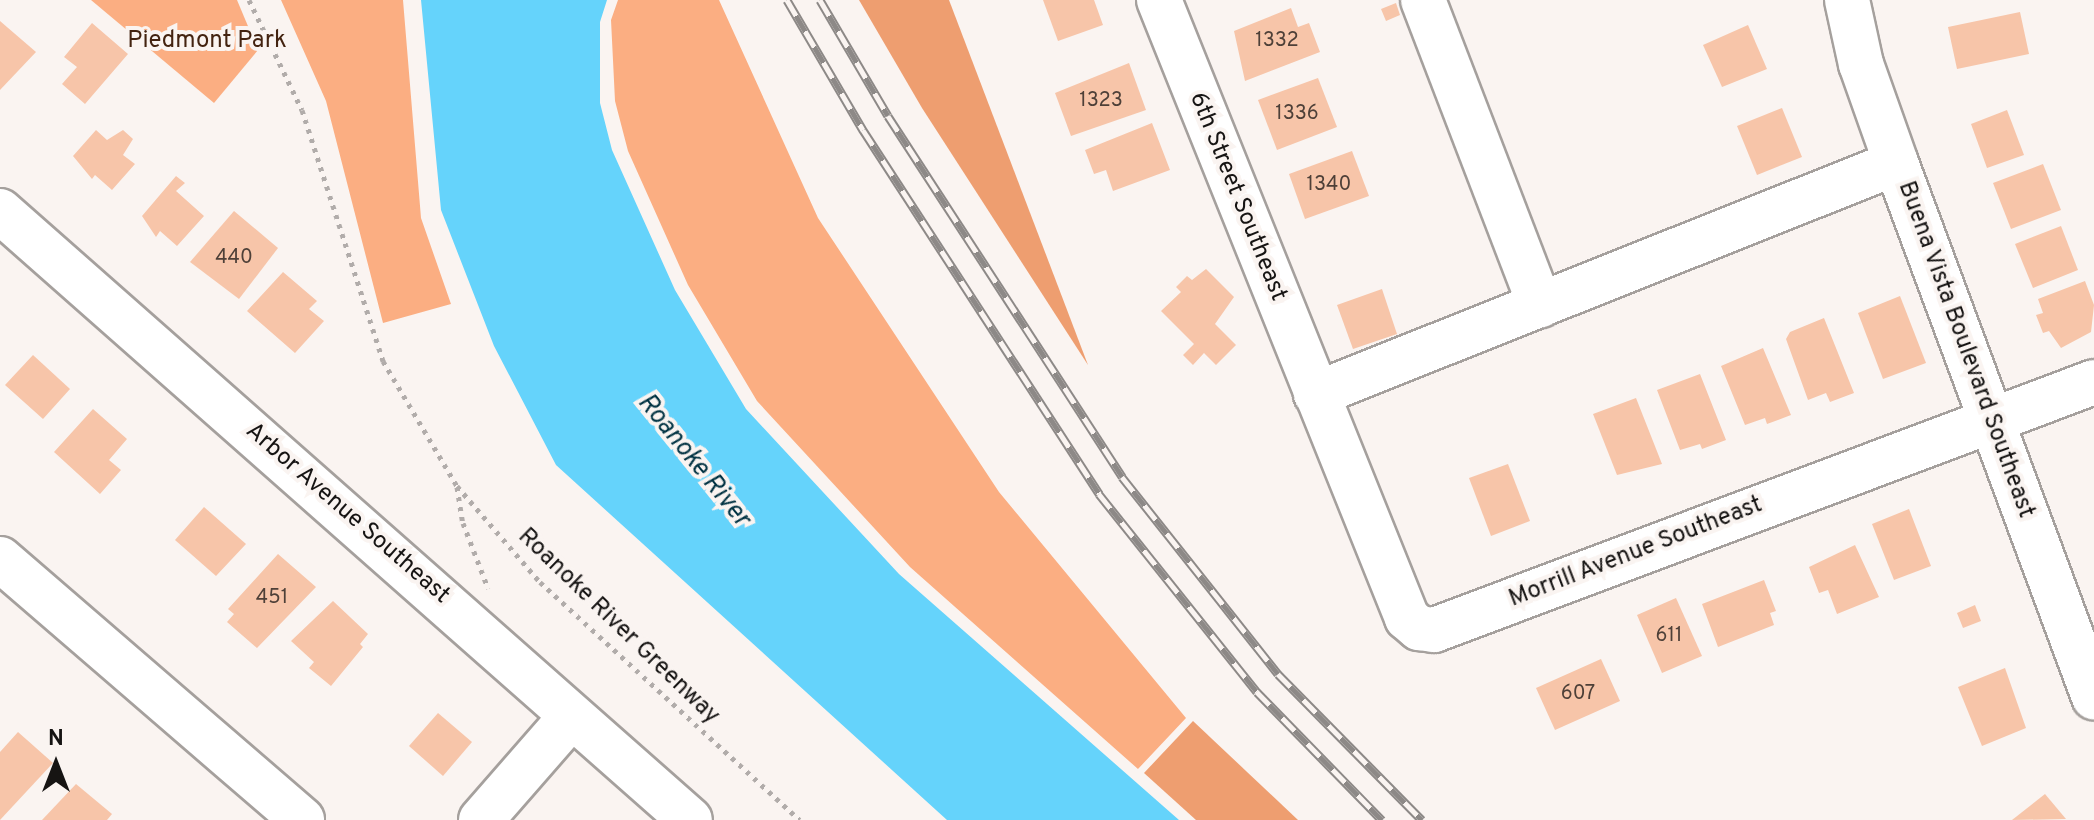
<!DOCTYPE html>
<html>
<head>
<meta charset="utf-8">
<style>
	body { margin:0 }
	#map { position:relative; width:2094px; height:820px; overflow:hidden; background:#faf4f1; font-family:Overpass,sans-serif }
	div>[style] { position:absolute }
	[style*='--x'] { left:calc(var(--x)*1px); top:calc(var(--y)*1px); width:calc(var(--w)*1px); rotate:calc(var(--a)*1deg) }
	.green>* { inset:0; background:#fbae82 }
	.forest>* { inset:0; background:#ee9e70 }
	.water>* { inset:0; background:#65d3fb }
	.building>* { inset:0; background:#f7c5a9 }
	.path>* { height:5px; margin-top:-2.5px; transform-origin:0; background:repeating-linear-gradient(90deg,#b1acaa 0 4px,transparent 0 10px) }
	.roads { filter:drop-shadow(2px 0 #a5a09d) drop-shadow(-2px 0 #a5a09d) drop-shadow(0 2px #a5a09d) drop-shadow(0 -2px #a5a09d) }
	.minor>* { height:44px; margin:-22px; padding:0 22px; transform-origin:22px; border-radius:22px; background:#fff }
	.rail>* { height:9px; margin-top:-4.5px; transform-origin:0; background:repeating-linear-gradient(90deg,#faf4f1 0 18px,#8d8987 0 36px); box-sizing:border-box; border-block:2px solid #8d8987 }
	span { translate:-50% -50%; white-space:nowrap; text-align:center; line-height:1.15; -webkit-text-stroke:8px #faf4f1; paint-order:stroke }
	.number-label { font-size:20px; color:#4e4038 }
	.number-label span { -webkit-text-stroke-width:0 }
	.park-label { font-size:24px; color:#432310 }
	.street-label { font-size:24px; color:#161413 }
	.water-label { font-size:26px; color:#003242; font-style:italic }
	.north { position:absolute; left:16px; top:724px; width:80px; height:80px; -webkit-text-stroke:6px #faf4f1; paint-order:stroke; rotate:0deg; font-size:22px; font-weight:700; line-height:32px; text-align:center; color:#161413 }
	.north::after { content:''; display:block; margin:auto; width:28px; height:36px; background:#161413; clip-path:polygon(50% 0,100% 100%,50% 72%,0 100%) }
</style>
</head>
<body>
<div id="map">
	<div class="green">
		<div style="clip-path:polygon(91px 0,237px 0,258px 50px,214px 103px)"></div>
		<div style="clip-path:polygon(281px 0,403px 0,421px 218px,451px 304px,383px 323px,326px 101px)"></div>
		<div style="clip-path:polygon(618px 0,719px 0,818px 218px,999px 492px,1186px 718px,1138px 769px,910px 567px,757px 401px,688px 285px,628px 151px,615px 101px,611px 20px)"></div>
	</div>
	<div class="forest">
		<div style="clip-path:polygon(859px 0,949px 0,1088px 365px,922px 108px)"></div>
		<div style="clip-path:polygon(1193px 721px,1298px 820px,1196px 820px,1144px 773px)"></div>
	</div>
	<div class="water">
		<div style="clip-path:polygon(421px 0,607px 0,600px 22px,600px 103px,612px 150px,675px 290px,746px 409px,899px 574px,1179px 820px,947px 820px,556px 465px,494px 346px,441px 210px)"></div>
	</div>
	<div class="building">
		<div style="clip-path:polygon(1043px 0,1094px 0,1103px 25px,1058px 41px)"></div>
		<div style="clip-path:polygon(1396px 3px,1400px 15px,1386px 21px,1381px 9px)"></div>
		<div style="clip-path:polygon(1291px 8px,1298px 27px,1309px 23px,1320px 52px,1245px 81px,1234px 31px)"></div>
		<div style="clip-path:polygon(2020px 12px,2029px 54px,1957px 69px,1948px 27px)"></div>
		<div style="clip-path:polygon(0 21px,36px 52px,0 90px)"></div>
		<div style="clip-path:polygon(92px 23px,128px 54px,85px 104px,62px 84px,77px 67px,64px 57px)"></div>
		<div style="clip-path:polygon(1748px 25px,1767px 69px,1722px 87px,1703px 45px)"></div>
		<div style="clip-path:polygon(1129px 63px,1146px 110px,1071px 136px,1055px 93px)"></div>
		<div style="clip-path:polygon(1318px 78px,1337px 127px,1277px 150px,1258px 100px)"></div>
		<div style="clip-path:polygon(1782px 108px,1802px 157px,1757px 175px,1737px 126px)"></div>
		<div style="clip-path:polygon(2007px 110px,2024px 155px,1987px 168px,1971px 124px)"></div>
		<div style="clip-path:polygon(1152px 123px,1170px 170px,1113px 191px,1106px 170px,1094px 174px,1085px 150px)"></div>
		<div style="clip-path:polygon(96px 130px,107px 140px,123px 130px,133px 139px,123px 155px,135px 164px,112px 190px,95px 175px,92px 179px,73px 156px)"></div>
		<div style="clip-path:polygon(1352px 151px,1369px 196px,1305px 219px,1289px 174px)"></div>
		<div style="clip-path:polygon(2043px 164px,2061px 210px,2011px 229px,1993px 183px)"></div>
		<div style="clip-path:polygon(176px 176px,185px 183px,176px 191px,204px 216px,177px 246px,160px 231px,156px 237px,142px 216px)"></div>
		<div style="clip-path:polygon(234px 211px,278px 248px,239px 299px,190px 262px)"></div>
		<div style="clip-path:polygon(2061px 226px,2078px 270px,2033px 288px,2015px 244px)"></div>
		<div style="clip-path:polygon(1206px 269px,1234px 297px,1215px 324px,1236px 345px,1216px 365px,1204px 353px,1193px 365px,1183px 355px,1194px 344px,1161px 311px,1181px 292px,1176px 287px,1187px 276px,1192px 280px)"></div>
		<div style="clip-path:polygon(283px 272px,317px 301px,309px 309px,324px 321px,295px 353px,247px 311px)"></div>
		<div style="clip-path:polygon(2085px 281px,2094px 305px,2091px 332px,2061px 348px,2049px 331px,2043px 333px,2036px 315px,2043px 313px,2038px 299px)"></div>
		<div style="clip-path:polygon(1382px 289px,1397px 334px,1353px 349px,1337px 305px)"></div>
		<div style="clip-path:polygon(1900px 296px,1926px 363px,1883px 379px,1858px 313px)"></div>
		<div style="clip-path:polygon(1824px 318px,1854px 393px,1830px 402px,1826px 393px,1808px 400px,1786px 339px,1790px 332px)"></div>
		<div style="clip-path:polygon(1763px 348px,1791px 415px,1767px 424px,1765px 418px,1745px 425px,1721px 366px)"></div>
		<div style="clip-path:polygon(33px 355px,70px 389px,43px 419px,5px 385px)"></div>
		<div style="clip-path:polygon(1700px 374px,1726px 440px,1702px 449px,1700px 444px,1680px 450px,1657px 390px)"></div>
		<div style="clip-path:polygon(1636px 398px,1662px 464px,1617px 475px,1593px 414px)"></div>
		<div style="clip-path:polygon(93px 409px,127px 439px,109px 460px,121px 470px,100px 494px,54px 452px)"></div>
		<div style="clip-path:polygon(1508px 464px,1530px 521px,1491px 536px,1469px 478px)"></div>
		<div style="clip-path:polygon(204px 507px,246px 544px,216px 576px,175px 540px)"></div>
		<div style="clip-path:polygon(1909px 509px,1931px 566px,1894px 580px,1872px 524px)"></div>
		<div style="clip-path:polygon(1855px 545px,1879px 597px,1837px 614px,1828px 590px,1819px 593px,1809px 567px)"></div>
		<div style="clip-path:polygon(278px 554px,316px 587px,257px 648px,227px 622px,234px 614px,228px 609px)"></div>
		<div style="clip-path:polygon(1764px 580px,1776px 611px,1770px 613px,1774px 625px,1718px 647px,1702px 604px)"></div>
		<div style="clip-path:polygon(1676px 598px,1702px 656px,1662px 673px,1637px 615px)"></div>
		<div style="clip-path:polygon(333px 601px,368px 634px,360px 644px,363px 647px,331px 686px,309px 668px,314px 662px,291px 641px)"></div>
		<div style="clip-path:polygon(1975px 605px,1981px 621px,1963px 628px,1957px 613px)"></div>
		<div style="clip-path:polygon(1601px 659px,1620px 701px,1555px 730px,1536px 688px)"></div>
		<div style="clip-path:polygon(2005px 668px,2026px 728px,1982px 746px,1958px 687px)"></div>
		<div style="clip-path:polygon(438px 713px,472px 742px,443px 776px,409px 746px)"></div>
		<div style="clip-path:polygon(18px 732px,53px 763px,0 820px,0 752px)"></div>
		<div style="clip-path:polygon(76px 784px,112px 814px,107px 820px,42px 820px)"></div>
		<div style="clip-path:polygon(2045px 794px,2066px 819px,2012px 820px)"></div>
	</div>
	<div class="path">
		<div style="--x:249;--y:0;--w:122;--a:64.3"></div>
		<div style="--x:302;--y:110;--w:264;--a:72.1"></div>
		<div style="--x:383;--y:361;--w:145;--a:59.4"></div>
		<div style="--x:457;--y:486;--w:127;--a:49.2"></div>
		<div style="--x:540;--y:582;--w:352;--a:42.5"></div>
		<div style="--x:457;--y:487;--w:36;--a:81"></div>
		<div style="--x:463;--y:523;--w:70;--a:69"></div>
	</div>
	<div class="roads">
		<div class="minor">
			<div style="--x:1159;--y:0;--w:666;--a:68.13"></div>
			<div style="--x:1407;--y:618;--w:16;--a:40"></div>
			<div style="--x:1419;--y:628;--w:15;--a:8"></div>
			<div style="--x:1434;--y:630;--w:705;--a:-20.59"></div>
			<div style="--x:1423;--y:0;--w:327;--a:69"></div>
			<div style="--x:1847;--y:0;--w:66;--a:77.7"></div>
			<div style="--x:1861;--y:64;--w:105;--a:70.5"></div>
			<div style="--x:1896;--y:163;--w:570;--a:69.66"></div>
			<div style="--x:0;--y:211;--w:920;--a:41.43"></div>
			<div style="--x:1316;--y:394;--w:624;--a:-21.72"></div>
			<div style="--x:0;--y:559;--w:399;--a:40.8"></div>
			<div style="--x:481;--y:820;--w:137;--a:-48.9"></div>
		</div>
	</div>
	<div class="rail">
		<div style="--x:787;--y:0;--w:151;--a:59.7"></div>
		<div style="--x:863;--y:130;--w:434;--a:57"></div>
		<div style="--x:1099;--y:494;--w:253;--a:51.4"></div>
		<div style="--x:1257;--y:692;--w:179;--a:45.7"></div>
		<div style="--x:820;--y:0;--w:134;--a:59.6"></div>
		<div style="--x:888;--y:116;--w:430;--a:57"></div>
		<div style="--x:1122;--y:477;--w:251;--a:51.6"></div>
		<div style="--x:1278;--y:674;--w:205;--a:45.4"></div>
	</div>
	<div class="number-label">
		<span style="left:1277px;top:41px">1332</span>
		<span style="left:1101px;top:101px">1323</span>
		<span style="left:1297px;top:114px">1336</span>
		<span style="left:1329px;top:185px">1340</span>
		<span style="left:234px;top:258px">440</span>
		<span style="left:272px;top:598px">451</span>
		<span style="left:1669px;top:636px">611</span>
		<span style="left:1578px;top:694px">607</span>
	</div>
	<div class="park-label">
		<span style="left:207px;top:42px">Piedmont Park</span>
	</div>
	<div class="street-label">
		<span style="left:1237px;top:197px;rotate:68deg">6th Street Southeast</span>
		<span style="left:1965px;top:350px;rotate:70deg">Buena Vista Boulevard Southeast</span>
		<span style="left:347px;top:514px;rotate:41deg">Arbor Avenue Southeast</span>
		<span style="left:1636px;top:553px;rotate:-21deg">Morrill Avenue Southeast</span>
		<span style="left:618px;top:627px;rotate:44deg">Roanoke River Greenway</span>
	</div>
	<div class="water-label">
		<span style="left:693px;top:461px;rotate:51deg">Roanoke River</span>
	</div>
	<div class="north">N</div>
</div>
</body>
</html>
